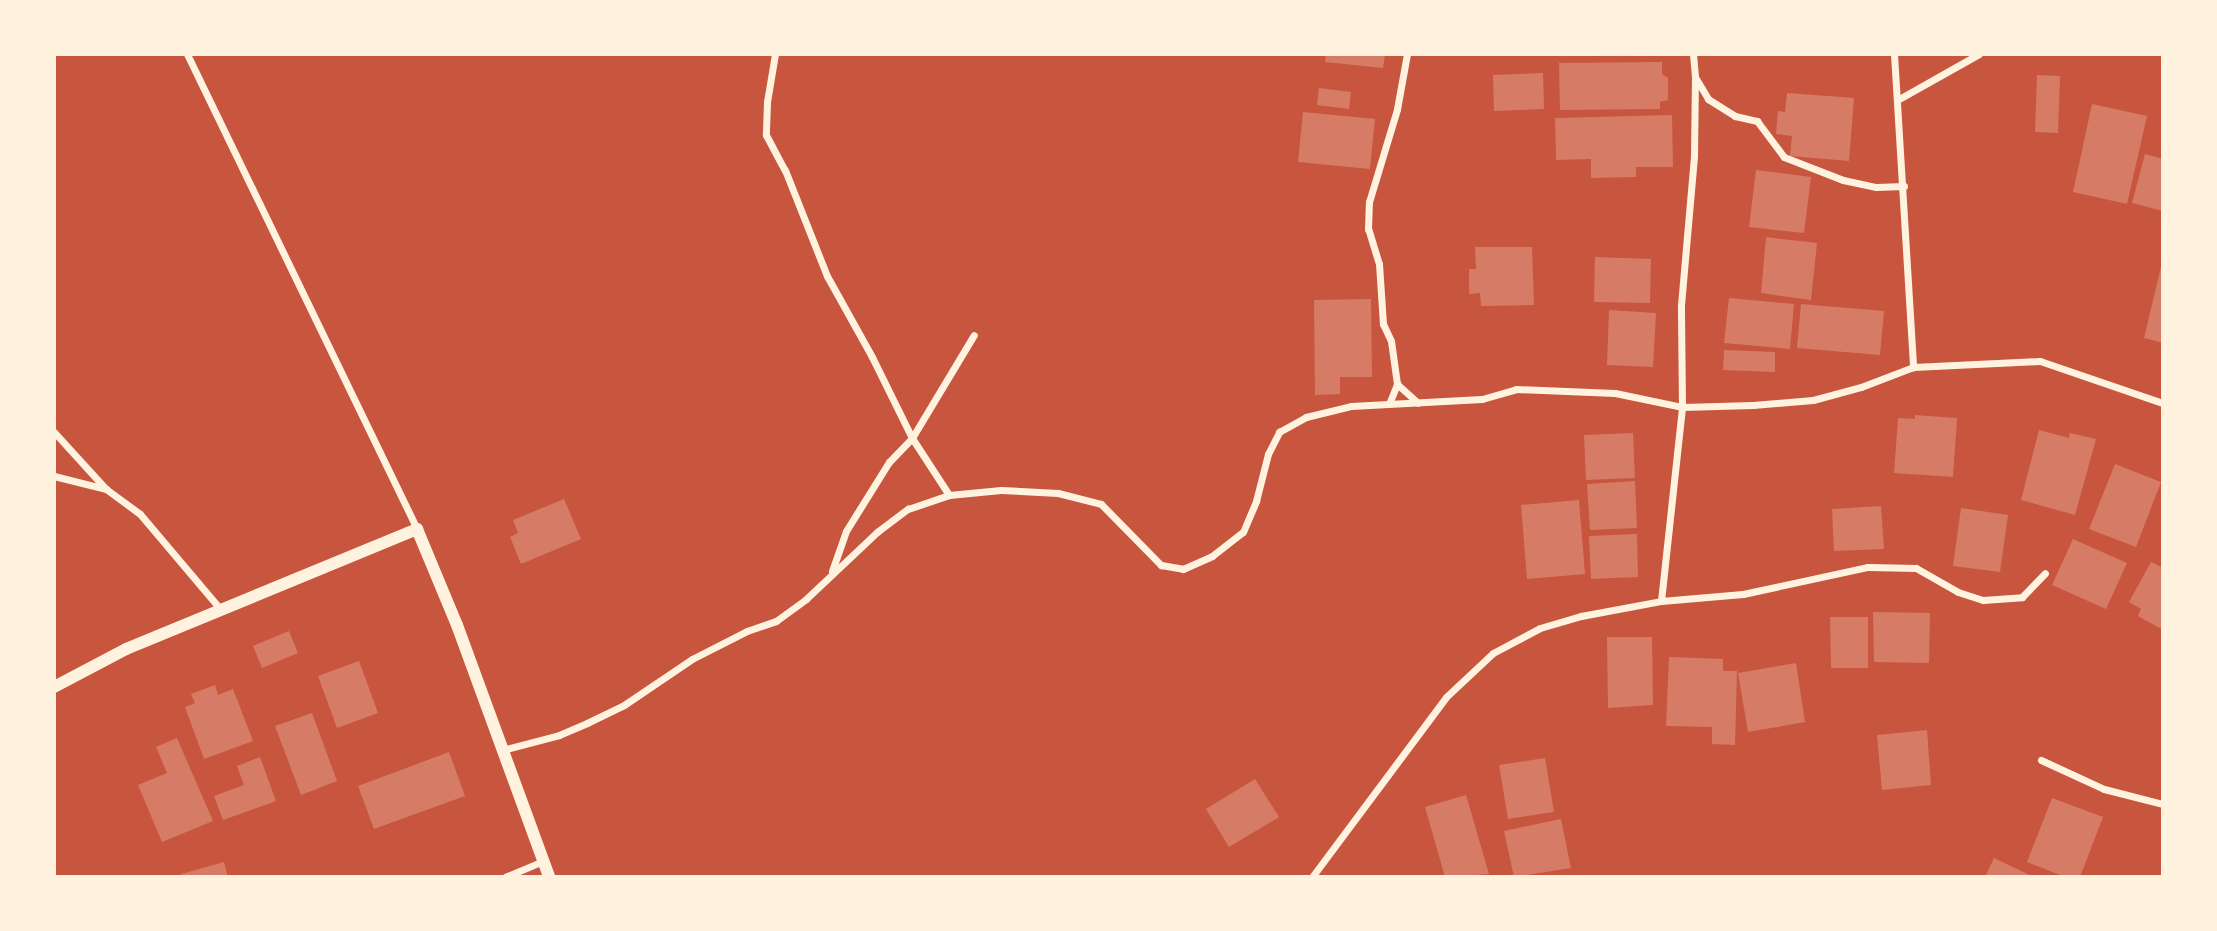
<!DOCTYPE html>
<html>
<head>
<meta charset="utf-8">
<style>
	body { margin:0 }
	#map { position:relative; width:2217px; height:931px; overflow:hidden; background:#c8553d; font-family:"Noto Serif",serif }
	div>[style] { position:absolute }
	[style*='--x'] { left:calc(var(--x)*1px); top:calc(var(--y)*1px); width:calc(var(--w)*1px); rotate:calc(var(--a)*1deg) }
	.building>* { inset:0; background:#d67c66 }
	.minor>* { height:7px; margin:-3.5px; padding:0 3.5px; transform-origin:3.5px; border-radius:3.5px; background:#fff3e0 }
	.tertiary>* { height:12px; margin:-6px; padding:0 6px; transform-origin:6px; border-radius:6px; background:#fff3e0 }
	span { translate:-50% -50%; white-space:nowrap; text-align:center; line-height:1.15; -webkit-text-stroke:5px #fff3e0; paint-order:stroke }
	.frame { position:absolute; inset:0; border:56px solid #fff3e0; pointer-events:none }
</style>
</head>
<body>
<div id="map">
	<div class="building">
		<div style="clip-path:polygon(1326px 54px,1385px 54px,1383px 68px,1325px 62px)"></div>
		<div style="clip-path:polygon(1662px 62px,1662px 74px,1668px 78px,1668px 100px,1660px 102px,1660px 109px,1560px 110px,1559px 63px)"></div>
		<div style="clip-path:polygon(1543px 73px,1544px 109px,1494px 111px,1493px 75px)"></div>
		<div style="clip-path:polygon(2037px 75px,2060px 76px,2058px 133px,2035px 132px)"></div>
		<div style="clip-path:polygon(1319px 88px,1351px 92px,1349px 109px,1317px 105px)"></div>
		<div style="clip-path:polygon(1787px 93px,1854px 98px,1849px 161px,1790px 156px,1792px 136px,1776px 134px,1778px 111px,1785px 112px)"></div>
		<div style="clip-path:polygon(2092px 104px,2147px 116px,2127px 204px,2073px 192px)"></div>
		<div style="clip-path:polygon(1303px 112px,1375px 119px,1370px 169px,1298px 162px)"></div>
		<div style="clip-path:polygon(1672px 115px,1673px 167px,1636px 167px,1636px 177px,1591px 178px,1591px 159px,1556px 160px,1555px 118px)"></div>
		<div style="clip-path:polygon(2145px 154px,2163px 159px,2163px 211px,2132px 203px)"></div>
		<div style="clip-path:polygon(1756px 170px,1811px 177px,1804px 233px,1749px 227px)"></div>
		<div style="clip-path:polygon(1766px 237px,1817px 243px,1811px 300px,1761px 293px)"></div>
		<div style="clip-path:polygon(1475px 247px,1532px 247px,1534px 305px,1481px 306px,1480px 293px,1469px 294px,1469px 269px,1476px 269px)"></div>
		<div style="clip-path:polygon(1595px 257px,1651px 259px,1650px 303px,1594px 302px)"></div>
		<div style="clip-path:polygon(2161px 267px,2163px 267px,2163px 343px,2144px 338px)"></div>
		<div style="clip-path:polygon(1729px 298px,1794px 304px,1790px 349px,1724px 343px)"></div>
		<div style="clip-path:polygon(1371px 299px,1372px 377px,1340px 377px,1340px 394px,1315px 395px,1314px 300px)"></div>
		<div style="clip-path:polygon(1801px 304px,1884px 311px,1880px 355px,1797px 348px)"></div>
		<div style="clip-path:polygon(1609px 310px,1656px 313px,1653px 367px,1607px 365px)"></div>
		<div style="clip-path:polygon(1724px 350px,1775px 352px,1775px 372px,1723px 370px)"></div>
		<div style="clip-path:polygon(1915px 415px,1957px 418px,1953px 477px,1894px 473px,1898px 418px,1915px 419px)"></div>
		<div style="clip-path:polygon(2039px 430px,2069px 438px,2070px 433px,2096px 439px,2075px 515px,2021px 500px)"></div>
		<div style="clip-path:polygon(1633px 433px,1635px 478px,1586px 480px,1584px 435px)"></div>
		<div style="clip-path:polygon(2115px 464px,2161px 482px,2136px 547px,2089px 529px)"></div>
		<div style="clip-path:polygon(1635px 481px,1637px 528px,1590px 530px,1587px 484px)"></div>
		<div style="clip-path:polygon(564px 499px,581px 539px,521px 564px,510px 537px,518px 533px,513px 520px)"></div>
		<div style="clip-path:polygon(1579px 500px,1585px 574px,1527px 579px,1521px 505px)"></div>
		<div style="clip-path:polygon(1881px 506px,1884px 549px,1834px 551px,1832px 509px)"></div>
		<div style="clip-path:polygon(1961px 508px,2008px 515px,2000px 572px,1953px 566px)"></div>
		<div style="clip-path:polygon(1637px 534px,1638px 577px,1591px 579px,1589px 536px)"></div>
		<div style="clip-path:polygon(2073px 539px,2127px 563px,2106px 609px,2052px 585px)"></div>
		<div style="clip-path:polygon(2151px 562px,2163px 568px,2163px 630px,2138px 616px,2141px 609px,2129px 602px)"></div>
		<div style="clip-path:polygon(1873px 612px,1930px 613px,1929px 663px,1874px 662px)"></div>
		<div style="clip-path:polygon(1830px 617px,1868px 617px,1868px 668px,1831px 668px)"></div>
		<div style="clip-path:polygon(289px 631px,298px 653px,262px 668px,253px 646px)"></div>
		<div style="clip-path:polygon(1607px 637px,1652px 637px,1653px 705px,1608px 708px)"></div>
		<div style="clip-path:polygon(1669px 657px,1723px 659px,1723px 671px,1737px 671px,1735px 745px,1712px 744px,1712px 727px,1666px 726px)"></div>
		<div style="clip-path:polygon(359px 661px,378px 713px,337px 728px,318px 676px)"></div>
		<div style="clip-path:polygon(1796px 663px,1805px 722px,1748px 732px,1738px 673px)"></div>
		<div style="clip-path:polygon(215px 685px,218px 695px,233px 689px,253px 741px,204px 759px,185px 707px,195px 703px,191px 694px)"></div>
		<div style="clip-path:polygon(312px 713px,337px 781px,301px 795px,275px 726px)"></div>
		<div style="clip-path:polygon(1927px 730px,1931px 785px,1882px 790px,1877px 735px)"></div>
		<div style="clip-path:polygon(177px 738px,213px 821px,162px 842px,138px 785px,167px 773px,156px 747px)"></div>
		<div style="clip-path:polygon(449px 752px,465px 796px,374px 829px,358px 786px)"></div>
		<div style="clip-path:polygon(260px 757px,276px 801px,223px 820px,214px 796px,244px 785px,237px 766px)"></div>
		<div style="clip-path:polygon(1545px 758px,1554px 812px,1508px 819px,1499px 765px)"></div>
		<div style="clip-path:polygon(1255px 779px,1279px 817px,1229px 847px,1206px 809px)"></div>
		<div style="clip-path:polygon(1466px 795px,1489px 874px,1445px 877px,1425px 807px)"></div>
		<div style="clip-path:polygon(2052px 798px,2103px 817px,2080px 877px,2065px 877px,2027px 862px)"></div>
		<div style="clip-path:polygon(1561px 819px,1571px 868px,1514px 877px,1504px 831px)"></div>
		<div style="clip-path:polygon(1994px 858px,2034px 877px,1985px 877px)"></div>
		<div style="clip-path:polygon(224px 862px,228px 877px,182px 877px,181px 874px)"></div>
	</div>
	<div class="minor">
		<div style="--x:187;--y:54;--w:528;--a:64.16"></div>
		<div style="--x:775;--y:54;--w:49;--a:99.5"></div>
		<div style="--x:767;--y:102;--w:33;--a:92"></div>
		<div style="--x:766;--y:135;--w:40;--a:62"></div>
		<div style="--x:785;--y:170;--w:114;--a:68.4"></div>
		<div style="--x:827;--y:276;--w:93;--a:60.9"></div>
		<div style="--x:872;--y:357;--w:90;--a:63.7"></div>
		<div style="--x:912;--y:438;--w:68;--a:57"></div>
		<div style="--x:1693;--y:54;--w:23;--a:85"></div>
		<div style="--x:1695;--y:77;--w:26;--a:59"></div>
		<div style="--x:1708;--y:99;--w:32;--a:32"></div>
		<div style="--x:1735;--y:116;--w:23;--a:13"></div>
		<div style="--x:1757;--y:121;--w:45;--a:53.1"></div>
		<div style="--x:1784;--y:157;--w:63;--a:21.3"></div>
		<div style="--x:1843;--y:180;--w:34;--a:12"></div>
		<div style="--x:1876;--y:187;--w:28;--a:-2"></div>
		<div style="--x:1894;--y:54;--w:314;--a:86.5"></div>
		<div style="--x:1899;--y:99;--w:92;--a:-29.4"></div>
		<div style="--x:1397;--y:384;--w:28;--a:42"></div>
		<div style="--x:1389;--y:404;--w:22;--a:-68"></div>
		<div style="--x:1397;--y:384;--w:43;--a:-97.9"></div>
		<div style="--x:1391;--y:341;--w:19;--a:-115"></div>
		<div style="--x:1383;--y:324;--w:60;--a:-93.8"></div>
		<div style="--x:1379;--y:264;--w:37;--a:-107"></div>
		<div style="--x:1368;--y:229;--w:27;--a:-88"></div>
		<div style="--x:1369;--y:202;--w:97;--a:-73.2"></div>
		<div style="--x:1397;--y:109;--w:56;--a:-79.7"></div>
		<div style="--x:54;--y:432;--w:76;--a:47.7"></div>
		<div style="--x:54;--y:476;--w:54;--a:14"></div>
		<div style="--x:106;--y:489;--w:42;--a:36.3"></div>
		<div style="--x:140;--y:514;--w:126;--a:49.8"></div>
		<div style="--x:832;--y:571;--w:42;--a:-70.7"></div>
		<div style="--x:846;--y:531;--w:81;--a:-58.1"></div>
		<div style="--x:889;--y:462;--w:33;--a:-46"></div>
		<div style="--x:912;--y:438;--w:120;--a:-59"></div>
		<div style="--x:1661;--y:601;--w:82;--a:-4.9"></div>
		<div style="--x:1743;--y:594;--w:128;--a:-12.2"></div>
		<div style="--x:1868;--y:567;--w:48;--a:1.2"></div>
		<div style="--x:1916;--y:568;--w:48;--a:29.7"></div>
		<div style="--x:1958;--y:592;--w:26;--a:18"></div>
		<div style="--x:1983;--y:600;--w:39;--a:-4"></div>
		<div style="--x:2022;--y:597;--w:33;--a:-46"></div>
		<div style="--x:502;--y:750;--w:59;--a:-14.7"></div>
		<div style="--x:559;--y:735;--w:30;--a:-23"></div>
		<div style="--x:587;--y:723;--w:41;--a:-25.9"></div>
		<div style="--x:624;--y:705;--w:82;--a:-34.1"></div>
		<div style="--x:692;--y:659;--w:62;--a:-27"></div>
		<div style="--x:747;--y:631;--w:31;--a:-19"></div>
		<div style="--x:776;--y:621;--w:37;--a:-36"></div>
		<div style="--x:806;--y:599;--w:98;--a:-43.3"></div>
		<div style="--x:877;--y:532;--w:39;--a:-37"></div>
		<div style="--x:908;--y:509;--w:43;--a:-18.9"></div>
		<div style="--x:949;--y:495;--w:52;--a:-5.5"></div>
		<div style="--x:1001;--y:490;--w:57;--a:3"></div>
		<div style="--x:1058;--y:493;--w:44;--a:14.3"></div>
		<div style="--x:1101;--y:504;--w:86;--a:45.5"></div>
		<div style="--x:1161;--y:565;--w:22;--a:10"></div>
		<div style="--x:1183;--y:569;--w:32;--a:-24"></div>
		<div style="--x:1212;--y:556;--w:39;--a:-38"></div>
		<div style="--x:1243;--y:532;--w:34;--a:-67"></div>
		<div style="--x:1256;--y:501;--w:49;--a:-75.7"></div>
		<div style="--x:1268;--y:454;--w:25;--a:-63"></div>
		<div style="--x:1279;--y:432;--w:31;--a:-29"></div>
		<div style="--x:1306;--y:417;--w:46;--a:-13.7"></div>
		<div style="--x:1351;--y:406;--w:131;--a:-3.1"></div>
		<div style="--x:1482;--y:399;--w:35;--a:-16"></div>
		<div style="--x:1516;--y:389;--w:99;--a:2.3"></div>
		<div style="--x:1615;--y:393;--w:68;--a:11.8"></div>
		<div style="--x:1682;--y:407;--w:71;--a:-1.6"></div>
		<div style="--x:1753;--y:405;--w:60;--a:-4.8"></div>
		<div style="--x:1813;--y:400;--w:50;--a:-15.2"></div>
		<div style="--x:1861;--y:387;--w:56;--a:-21"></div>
		<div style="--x:1913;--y:367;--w:127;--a:-2.7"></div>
		<div style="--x:2040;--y:361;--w:130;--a:18.9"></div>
		<div style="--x:2041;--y:760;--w:69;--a:24.7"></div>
		<div style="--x:2104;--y:789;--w:61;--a:14.3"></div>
		<div style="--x:505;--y:877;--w:41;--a:-22.8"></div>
		<div style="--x:1312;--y:877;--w:224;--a:-53.3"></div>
		<div style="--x:1446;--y:697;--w:64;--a:-43.1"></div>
		<div style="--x:1493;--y:653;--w:53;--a:-28"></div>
		<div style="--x:1540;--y:628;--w:43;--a:-16.3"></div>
		<div style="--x:1581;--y:616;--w:81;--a:-10.6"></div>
		<div style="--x:1661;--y:601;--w:195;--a:-83.8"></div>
		<div style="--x:1682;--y:407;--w:102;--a:-90.6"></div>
		<div style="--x:1681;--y:305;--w:150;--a:-85"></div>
		<div style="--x:1694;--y:156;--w:79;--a:-89.3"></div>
	</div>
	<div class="tertiary">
		<div style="--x:54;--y:687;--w:81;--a:-27.8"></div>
		<div style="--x:126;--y:649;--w:315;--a:-22.4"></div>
		<div style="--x:417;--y:529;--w:104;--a:67.4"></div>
		<div style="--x:457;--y:625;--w:268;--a:69.9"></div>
	</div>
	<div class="frame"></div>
</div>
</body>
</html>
